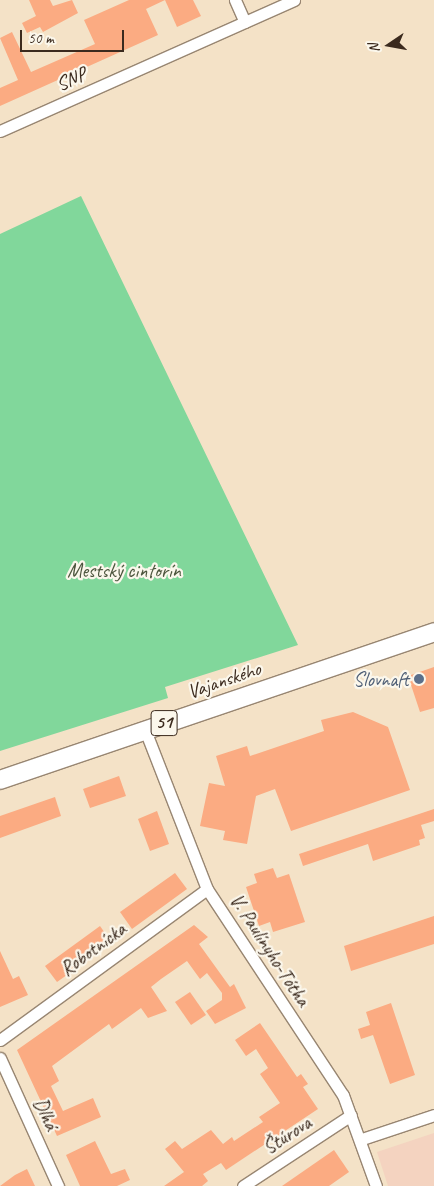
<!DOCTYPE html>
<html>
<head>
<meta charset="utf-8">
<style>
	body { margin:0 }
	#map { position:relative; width:434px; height:1186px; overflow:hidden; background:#f4e2c7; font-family:Caveat,sans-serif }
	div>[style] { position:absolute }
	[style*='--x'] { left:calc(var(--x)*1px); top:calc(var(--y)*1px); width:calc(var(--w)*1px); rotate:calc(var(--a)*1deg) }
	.built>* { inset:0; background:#f4d3c0 }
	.green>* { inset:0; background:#81d79b }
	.building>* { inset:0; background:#fbab82 }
	.roads { filter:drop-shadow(1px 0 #988672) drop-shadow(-1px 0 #988672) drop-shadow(0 1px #988672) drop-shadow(0 -1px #988672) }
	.minor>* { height:11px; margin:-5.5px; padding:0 5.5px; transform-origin:5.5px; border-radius:5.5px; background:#fff }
	.primary>* { height:18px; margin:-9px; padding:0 9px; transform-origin:9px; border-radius:9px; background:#fff }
	.dots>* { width:14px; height:14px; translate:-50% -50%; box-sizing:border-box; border:2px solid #fbf7ec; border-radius:50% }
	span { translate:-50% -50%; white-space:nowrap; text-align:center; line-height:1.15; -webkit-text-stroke:4.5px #fbf7ec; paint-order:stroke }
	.shield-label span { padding:1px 4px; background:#fbf7ec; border:1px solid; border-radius:4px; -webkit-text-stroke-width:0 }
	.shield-label { font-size:19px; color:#3b2a1e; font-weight:700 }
	.street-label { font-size:20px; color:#3b2a1e }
	.park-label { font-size:20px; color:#4c553d }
	.service-label { font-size:20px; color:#4e5e75 }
	.right { translate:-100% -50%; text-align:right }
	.north { position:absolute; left:364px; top:20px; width:50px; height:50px; -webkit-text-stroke:4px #fbf7ec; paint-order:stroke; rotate:258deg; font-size:14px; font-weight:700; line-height:20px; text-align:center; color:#3b2a1e }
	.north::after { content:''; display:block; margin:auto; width:18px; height:22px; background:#3b2a1e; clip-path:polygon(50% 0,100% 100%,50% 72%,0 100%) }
	.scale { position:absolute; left:20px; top:30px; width:104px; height:22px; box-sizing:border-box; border:2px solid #3b2a1e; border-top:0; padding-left:6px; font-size:15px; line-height:18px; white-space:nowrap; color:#3b2a1e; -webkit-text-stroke:4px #fbf7ec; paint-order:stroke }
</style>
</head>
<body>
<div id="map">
	<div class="built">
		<div style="clip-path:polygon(434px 1133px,434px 1186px,388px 1186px,377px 1152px)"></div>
	</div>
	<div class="green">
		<div style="clip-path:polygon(81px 196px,298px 645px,165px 687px,168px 698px,0 751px,0 234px)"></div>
	</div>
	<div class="building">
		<div style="clip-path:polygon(29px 0,50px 0,53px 6px,72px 0,78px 13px,43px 32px,40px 27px,27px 33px,22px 23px,36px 16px)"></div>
		<div style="clip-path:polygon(129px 0,165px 0,146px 9px,158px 35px,0 106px,0 88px,18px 80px,0 38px,12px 32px,31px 72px,95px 44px,84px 20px)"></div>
		<div style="clip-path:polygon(165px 0,193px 0,201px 16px,177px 27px)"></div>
		<div style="clip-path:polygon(434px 667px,434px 708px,420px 712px,408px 676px)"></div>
		<div style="clip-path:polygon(353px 712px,388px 727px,410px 790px,291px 831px,275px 789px,256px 796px,247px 844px,223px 840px,225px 831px,200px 826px,209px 783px,225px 786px,216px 756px,247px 746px,250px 756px,324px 731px,321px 720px)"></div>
		<div style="clip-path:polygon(119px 776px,126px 796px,90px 808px,83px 789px)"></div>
		<div style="clip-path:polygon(55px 797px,61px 816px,0 838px,0 816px)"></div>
		<div style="clip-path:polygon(434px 809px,434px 821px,421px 825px,425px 838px,419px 840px,420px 845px,373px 861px,368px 844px,303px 866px,299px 854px)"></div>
		<div style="clip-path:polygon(157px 811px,169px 844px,150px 851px,138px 819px)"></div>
		<div style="clip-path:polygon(273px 868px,277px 878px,289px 874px,305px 922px,273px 932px,270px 922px,259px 926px,246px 887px,257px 883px,254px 874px)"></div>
		<div style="clip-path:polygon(175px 873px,187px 889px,132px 929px,120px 912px)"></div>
		<div style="clip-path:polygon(434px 916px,434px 944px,351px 971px,344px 946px)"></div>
		<div style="clip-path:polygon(194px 925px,208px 937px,199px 944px,230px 987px,234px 984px,246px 1008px,215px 1024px,206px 1011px,222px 1000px,222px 993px,207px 973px,200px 979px,187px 961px,161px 979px,151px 987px,167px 1011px,148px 1018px,141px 1008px,112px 1029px,109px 1024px,52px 1066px,59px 1081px,51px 1086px,63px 1111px,93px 1098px,101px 1117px,57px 1136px,17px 1050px)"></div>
		<div style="clip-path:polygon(100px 926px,112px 943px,57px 982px,45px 966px)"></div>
		<div style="clip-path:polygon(0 951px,13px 979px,19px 976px,28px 995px,0 1007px)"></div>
		<div style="clip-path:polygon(190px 992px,206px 1015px,191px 1025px,175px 1002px)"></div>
		<div style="clip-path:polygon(391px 1003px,415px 1075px,390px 1084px,373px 1035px,361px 1039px,358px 1029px,370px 1025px,366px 1012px)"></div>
		<div style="clip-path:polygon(260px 1023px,297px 1077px,301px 1074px,308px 1084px,303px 1087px,318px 1109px,226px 1170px,221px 1163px,203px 1174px,208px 1181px,202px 1186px,164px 1186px,184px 1172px,165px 1149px,175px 1141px,182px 1149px,211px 1130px,223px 1144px,232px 1137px,234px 1141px,263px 1122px,259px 1117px,280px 1103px,260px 1074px,268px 1068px,256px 1049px,246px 1056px,235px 1040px)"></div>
		<div style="clip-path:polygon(95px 1141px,111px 1174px,125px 1169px,130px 1180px,117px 1186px,80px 1186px,66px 1155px)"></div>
		<div style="clip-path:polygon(334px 1150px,349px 1172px,329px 1186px,282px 1186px)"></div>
		<div style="clip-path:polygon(27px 1169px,35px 1186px,0 1186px,15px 1175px)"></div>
	</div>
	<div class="roads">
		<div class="minor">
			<div style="--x:235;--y:0;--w:24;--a:66"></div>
			<div style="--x:0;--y:131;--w:322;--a:-24"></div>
			<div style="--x:145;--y:730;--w:171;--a:68.7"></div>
			<div style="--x:207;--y:889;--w:247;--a:56.6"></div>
			<div style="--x:343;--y:1095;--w:97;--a:70.1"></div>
			<div style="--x:0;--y:1040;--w:256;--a:-36.1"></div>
			<div style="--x:0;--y:1058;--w:141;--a:65.6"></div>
			<div style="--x:362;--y:1139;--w:76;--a:-18.4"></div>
			<div style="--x:243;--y:1186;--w:129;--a:-33.3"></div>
		</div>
		<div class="primary">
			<div style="--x:0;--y:780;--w:459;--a:-18.8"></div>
		</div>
	</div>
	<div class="dots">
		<div style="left:419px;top:679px;background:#5c6f8a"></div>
	</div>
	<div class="shield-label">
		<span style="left:164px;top:723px">51</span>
	</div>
	<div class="street-label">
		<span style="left:71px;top:79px;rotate:-24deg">SNP</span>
		<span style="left:224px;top:680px;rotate:-19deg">Vajanského</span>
		<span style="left:93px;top:949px;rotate:-36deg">Robotnícka</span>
		<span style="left:270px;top:950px;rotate:57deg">V. Paulínyho-Tótha</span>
		<span style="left:46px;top:1114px;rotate:66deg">Dlhá</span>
		<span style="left:287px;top:1135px;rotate:-33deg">Štúrova</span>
	</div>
	<div class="park-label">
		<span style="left:124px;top:570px">Mestský cintorín</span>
	</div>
	<div class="service-label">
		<span class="right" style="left:409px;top:679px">Slovnaft</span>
	</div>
	<div class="north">N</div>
	<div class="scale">50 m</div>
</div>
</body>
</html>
